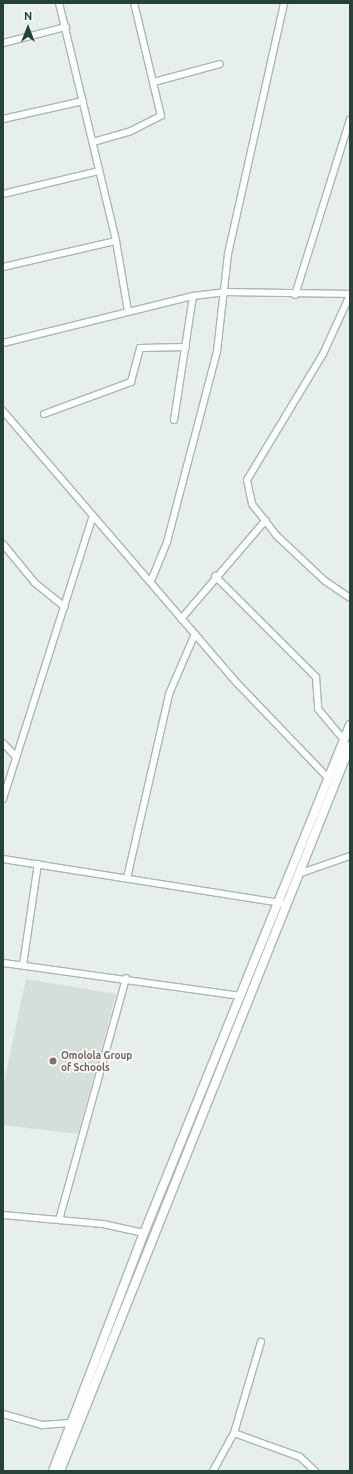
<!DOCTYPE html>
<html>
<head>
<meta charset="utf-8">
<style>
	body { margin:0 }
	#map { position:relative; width:353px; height:1474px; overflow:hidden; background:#e6efeb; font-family:Ubuntu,sans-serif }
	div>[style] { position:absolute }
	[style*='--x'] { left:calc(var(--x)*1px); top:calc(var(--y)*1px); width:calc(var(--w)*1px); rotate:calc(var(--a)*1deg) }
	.built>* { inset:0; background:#d4dfda }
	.roads { filter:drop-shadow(1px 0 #a8b8b2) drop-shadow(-1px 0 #a8b8b2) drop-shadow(0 1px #a8b8b2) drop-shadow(0 -1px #a8b8b2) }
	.minor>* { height:6px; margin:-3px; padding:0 3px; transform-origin:3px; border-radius:3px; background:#fff }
	.secondary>* { height:8px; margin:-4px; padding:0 4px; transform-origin:4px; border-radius:4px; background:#fff }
	.dots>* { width:11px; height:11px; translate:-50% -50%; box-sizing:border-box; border:2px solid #f7fbf9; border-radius:50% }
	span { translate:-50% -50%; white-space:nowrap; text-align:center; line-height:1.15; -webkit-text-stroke:3.5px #f7fbf9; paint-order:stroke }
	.education-label { font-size:10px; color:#785e54; font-weight:700 }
	.left { translate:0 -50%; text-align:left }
	.frame { position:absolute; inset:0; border:4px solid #24423a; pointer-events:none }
	.north { position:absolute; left:8px; top:8px; width:40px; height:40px; -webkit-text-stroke:3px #f7fbf9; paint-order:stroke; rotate:0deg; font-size:11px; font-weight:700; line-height:16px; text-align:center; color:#24423a }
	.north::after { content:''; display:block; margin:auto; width:14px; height:18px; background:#24423a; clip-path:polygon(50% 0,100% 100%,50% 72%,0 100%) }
</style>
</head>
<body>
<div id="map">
	<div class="built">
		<div style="clip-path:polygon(26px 979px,116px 994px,78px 1134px,3px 1125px,3px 1087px)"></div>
	</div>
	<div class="roads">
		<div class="minor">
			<div style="--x:59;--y:3;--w:245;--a:76.5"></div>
			<div style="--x:116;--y:241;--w:71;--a:80.3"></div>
			<div style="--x:3;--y:43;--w:65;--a:-14.3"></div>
			<div style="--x:154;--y:82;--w:68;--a:-15.3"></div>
			<div style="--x:3;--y:119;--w:82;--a:-12.7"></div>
			<div style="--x:93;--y:142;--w:37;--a:-16"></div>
			<div style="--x:129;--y:132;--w:36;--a:-27"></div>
			<div style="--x:161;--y:116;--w:116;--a:-103.4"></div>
			<div style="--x:3;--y:194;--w:99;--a:-13.5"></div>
			<div style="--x:3;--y:267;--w:116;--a:-13"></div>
			<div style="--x:295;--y:295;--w:184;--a:-72.6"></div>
			<div style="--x:350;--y:295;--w:65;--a:114.6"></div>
			<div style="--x:323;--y:354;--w:147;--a:121.1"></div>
			<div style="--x:247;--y:480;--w:25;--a:78"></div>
			<div style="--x:252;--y:504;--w:39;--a:52"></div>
			<div style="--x:276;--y:535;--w:67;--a:43.2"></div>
			<div style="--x:325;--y:581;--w:30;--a:34"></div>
			<div style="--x:3;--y:343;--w:196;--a:-13.9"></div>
			<div style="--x:193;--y:296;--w:33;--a:-7"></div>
			<div style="--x:226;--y:292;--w:124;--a:0.9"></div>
			<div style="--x:3;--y:411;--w:359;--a:49.3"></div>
			<div style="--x:237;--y:683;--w:132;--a:46.2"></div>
			<div style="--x:44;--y:414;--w:93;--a:-20.2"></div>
			<div style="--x:131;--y:382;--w:35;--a:-75"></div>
			<div style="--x:140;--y:348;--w:46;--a:-1.2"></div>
			<div style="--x:174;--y:420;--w:125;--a:-81.3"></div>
			<div style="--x:3;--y:544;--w:50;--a:50.6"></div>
			<div style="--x:35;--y:583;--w:38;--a:39"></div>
			<div style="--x:215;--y:576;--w:143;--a:45"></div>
			<div style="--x:316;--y:677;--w:32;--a:86"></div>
			<div style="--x:318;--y:709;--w:40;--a:50"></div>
			<div style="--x:151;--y:581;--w:42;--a:-67.7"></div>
			<div style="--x:167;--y:542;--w:197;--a:-75.3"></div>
			<div style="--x:217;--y:351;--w:98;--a:-83.5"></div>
			<div style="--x:228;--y:254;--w:257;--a:-77.4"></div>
			<div style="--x:181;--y:619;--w:130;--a:-49.4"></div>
			<div style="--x:3;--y:743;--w:19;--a:47"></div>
			<div style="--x:3;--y:799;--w:297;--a:-72.4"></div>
			<div style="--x:3;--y:859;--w:282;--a:9"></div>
			<div style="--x:298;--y:874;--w:55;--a:-19.1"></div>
			<div style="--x:127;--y:878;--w:189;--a:-77.1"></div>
			<div style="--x:169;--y:694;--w:65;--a:-66.6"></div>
			<div style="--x:3;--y:963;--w:239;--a:7.9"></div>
			<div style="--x:23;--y:965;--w:102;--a:-81.6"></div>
			<div style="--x:3;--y:1215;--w:100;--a:5.1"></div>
			<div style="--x:103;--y:1224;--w:42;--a:12.4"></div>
			<div style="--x:59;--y:1220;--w:251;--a:-74.5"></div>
			<div style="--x:3;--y:1414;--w:41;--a:15.8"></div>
			<div style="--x:42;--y:1425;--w:29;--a:-4"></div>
			<div style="--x:234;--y:1433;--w:70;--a:20"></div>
			<div style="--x:300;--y:1457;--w:21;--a:43"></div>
			<div style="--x:213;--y:1471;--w:43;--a:-61.1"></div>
			<div style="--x:234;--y:1433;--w:95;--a:-73.5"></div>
		</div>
		<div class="secondary">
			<div style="--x:53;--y:1471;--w:255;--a:-69.1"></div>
			<div style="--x:144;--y:1233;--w:548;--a:-67.93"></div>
			<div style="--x:60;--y:1471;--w:781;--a:-68.2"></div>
		</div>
	</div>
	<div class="dots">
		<div style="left:53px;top:1061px;background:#8d6e63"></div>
	</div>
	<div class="education-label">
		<span class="left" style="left:61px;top:1061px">Omolola Group<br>of Schools</span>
	</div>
	<div class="frame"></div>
	<div class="north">N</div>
</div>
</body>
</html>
